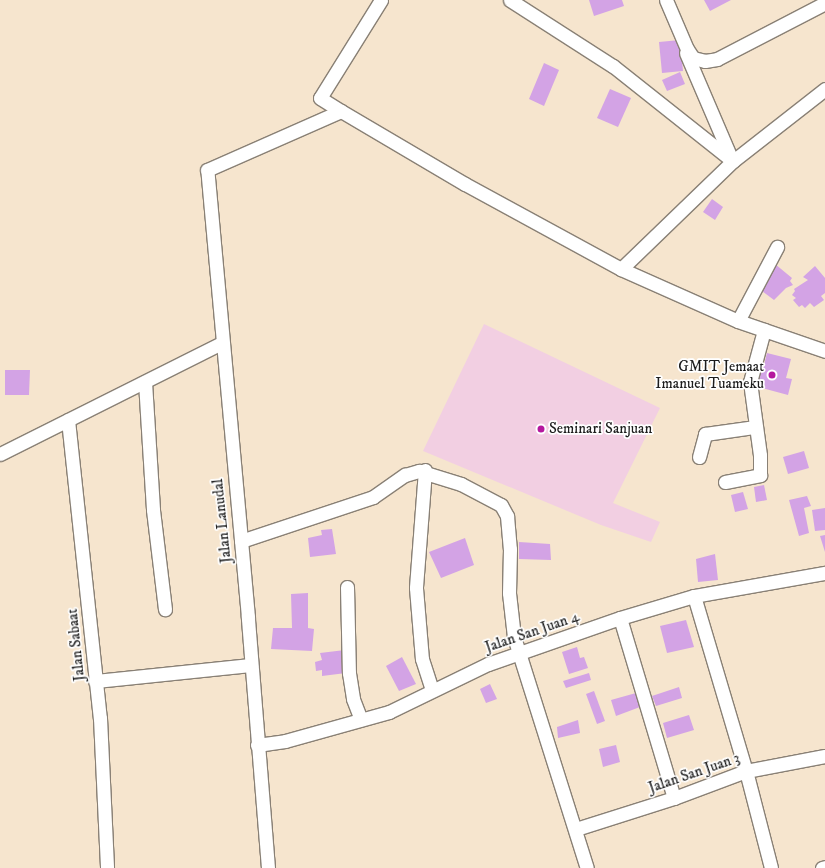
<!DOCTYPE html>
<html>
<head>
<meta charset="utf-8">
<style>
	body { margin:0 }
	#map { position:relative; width:825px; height:868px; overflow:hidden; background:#f6e5ce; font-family:"IM FELL DW Pica",serif }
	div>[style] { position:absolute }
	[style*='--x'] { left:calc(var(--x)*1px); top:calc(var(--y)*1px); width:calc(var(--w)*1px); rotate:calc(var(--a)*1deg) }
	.built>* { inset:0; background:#f2cfe2 }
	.building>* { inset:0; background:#d3a3e5 }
	.roads { filter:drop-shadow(1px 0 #898075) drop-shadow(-1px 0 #898075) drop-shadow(0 1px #898075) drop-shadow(0 -1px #898075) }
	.street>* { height:13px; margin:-6.5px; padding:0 6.5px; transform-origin:6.5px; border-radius:6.5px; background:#fff }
	.dots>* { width:11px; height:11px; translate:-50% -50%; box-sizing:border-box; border:2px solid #fff; border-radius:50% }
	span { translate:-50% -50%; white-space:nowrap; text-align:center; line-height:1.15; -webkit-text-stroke:3.5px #fff; paint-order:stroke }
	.poi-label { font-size:15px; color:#1c1c1c }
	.right { translate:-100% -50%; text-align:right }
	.left { translate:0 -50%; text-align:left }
	.street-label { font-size:15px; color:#1c1c1c }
</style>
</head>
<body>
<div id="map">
	<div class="built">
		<div style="clip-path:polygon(484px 324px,660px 408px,613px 503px,660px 522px,651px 542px,601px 525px,423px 451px)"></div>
	</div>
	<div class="building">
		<div style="clip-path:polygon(589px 0,622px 0,624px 6px,594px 16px)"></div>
		<div style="clip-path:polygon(704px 0,731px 0,710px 11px)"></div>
		<div style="clip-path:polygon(680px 40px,683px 71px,662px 73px,659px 42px)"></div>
		<div style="clip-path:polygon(544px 63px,559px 70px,544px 106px,529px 99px)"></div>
		<div style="clip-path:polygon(680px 72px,685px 84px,667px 91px,662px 80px)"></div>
		<div style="clip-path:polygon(610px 89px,631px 98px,618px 127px,597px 118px)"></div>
		<div style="clip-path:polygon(712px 199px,723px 207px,715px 220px,703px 212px)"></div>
		<div style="clip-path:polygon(775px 264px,792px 278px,790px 281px,793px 285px,786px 288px,774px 300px,762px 291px,767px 284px,763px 281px)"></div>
		<div style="clip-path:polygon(815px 266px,825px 278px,825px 293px,821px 296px,824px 300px,814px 307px,810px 303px,805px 308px,802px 305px,799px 307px,793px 300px,796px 298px,792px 295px,795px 291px,794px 289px,808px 280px,803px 277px)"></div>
		<div style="clip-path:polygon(767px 353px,791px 359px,786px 378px,792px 379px,788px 395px,755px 386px,758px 372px,762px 373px)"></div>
		<div style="clip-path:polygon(5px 370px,30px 370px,29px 395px,5px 395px)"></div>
		<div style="clip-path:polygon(804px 451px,809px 468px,788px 474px,783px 457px)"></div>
		<div style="clip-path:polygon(764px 485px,767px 500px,756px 502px,754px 487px)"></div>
		<div style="clip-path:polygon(743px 492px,748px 509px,735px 512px,731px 495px)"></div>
		<div style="clip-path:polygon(807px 496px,811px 506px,804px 508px,809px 533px,799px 536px,789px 500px)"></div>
		<div style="clip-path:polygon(825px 508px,825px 530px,815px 531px,812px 510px)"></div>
		<div style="clip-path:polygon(332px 529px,336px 554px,310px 557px,308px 538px,322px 535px,321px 530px)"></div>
		<div style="clip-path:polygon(825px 535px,825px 552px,820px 536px)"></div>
		<div style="clip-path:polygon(465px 538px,474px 565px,441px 578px,429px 552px)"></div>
		<div style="clip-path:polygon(519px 542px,550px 544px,551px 560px,519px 559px)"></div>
		<div style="clip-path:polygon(715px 554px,718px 580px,698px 582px,696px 559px)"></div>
		<div style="clip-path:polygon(308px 593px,308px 628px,314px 629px,312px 651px,271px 649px,273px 628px,292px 628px,291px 594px)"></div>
		<div style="clip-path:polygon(686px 620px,694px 647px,667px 653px,660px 626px)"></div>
		<div style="clip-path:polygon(577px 647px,580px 658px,584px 657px,588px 668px,569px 674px,562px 652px)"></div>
		<div style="clip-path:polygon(345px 650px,346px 673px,322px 676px,322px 670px,316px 671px,315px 662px,322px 660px,320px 653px)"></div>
		<div style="clip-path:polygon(402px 657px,416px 684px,399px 691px,386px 666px)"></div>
		<div style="clip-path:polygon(589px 673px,591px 680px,566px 688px,563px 681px)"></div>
		<div style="clip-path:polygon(490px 684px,497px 699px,486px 703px,480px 689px)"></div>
		<div style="clip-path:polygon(679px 687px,682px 698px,656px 706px,652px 696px)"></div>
		<div style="clip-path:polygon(594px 691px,605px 721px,597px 724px,586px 694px)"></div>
		<div style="clip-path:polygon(636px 693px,640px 707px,616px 716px,611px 700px)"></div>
		<div style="clip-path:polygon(689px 715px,694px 730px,667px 738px,663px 723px)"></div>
		<div style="clip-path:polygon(578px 720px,580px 733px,558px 738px,557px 727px)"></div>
		<div style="clip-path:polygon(616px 745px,620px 762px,603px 767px,599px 749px)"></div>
	</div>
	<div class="roads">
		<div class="street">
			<div style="--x:381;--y:0;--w:115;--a:121.9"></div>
			<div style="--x:320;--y:98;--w:25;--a:32"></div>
			<div style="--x:341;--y:111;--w:144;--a:30.5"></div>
			<div style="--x:465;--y:184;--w:178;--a:28.6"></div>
			<div style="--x:621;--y:269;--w:128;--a:24"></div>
			<div style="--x:738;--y:321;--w:84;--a:-62.2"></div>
			<div style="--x:510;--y:0;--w:122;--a:32.7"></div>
			<div style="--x:613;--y:66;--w:153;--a:38.4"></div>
			<div style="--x:666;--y:0;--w:53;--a:66.8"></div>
			<div style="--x:687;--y:49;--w:11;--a:56"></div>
			<div style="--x:693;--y:58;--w:12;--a:14"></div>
			<div style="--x:705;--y:61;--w:12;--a:-9"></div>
			<div style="--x:717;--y:59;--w:122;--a:-27.4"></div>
			<div style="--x:686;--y:53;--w:114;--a:66.8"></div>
			<div style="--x:621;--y:269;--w:156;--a:-44"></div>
			<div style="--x:733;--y:161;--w:117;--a:-38"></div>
			<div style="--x:738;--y:321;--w:92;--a:19"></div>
			<div style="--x:145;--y:382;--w:128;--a:86.4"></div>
			<div style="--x:153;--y:510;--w:100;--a:83.1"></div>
			<div style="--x:68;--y:420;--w:300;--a:83.9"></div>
			<div style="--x:100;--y:718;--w:150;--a:87.3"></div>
			<div style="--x:0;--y:454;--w:248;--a:-26.6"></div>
			<div style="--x:699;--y:457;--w:24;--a:-75"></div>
			<div style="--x:705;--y:434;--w:49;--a:-8.1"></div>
			<div style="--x:425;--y:470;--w:118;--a:94.4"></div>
			<div style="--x:416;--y:588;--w:71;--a:85.2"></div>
			<div style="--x:422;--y:659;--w:33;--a:72"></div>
			<div style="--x:725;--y:482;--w:36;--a:-11"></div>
			<div style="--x:760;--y:475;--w:20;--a:-90"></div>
			<div style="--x:760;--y:455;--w:74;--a:-97.8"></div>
			<div style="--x:750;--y:382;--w:54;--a:-74.9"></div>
			<div style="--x:241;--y:541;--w:139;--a:-18.4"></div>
			<div style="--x:373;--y:497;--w:39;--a:-35"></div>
			<div style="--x:405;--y:475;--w:15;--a:-16"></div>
			<div style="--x:419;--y:471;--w:44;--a:17.2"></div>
			<div style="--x:461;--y:484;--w:45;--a:27.7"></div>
			<div style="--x:501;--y:505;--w:13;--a:61"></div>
			<div style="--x:507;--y:516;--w:33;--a:85"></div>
			<div style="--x:510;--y:549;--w:44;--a:91.3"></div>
			<div style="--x:509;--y:593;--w:44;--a:83.5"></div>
			<div style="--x:514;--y:637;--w:242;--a:72.5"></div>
			<div style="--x:347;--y:587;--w:86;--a:88.7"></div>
			<div style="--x:349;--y:673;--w:26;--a:81"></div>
			<div style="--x:353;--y:699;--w:22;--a:69"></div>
			<div style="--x:694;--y:596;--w:183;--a:73.5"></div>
			<div style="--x:746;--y:771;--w:100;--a:75.5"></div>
			<div style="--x:620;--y:618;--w:188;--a:73.3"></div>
			<div style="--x:95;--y:681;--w:157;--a:-5.9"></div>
			<div style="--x:257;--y:745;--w:28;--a:-8"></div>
			<div style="--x:285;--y:741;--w:108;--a:-15.6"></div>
			<div style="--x:389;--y:712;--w:110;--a:-25.9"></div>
			<div style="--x:488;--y:664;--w:140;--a:-19.2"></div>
			<div style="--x:620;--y:618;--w:77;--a:-16.6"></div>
			<div style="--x:694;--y:596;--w:133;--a:-10"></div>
			<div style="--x:576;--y:829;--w:103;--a:-17.6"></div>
			<div style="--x:674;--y:798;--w:77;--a:-20.6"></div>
			<div style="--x:746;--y:771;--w:80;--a:-10.8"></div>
			<div style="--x:268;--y:868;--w:252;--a:-94.6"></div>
			<div style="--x:248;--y:617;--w:449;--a:-95.2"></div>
			<div style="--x:207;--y:170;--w:146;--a:-23.8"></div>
			<div style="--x:822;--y:868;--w:3;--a:-18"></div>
		</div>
	</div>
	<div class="dots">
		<div style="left:772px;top:375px;background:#b5179e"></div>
		<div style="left:541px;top:429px;background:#b5179e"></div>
	</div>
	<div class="poi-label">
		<span class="right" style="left:764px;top:375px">GMIT Jemaat<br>Imanuel Tuameku</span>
		<span class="left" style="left:549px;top:429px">Seminari Sanjuan</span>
	</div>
	<div class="street-label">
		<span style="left:222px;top:521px;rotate:-96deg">Jalan Lanudal</span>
		<span style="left:532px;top:632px;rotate:-19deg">Jalan San Juan 4</span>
		<span style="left:76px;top:645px;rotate:-96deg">Jalan Sabaat</span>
		<span style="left:694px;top:773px;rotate:-19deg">Jalan San Juan 3</span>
	</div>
</div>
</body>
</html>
